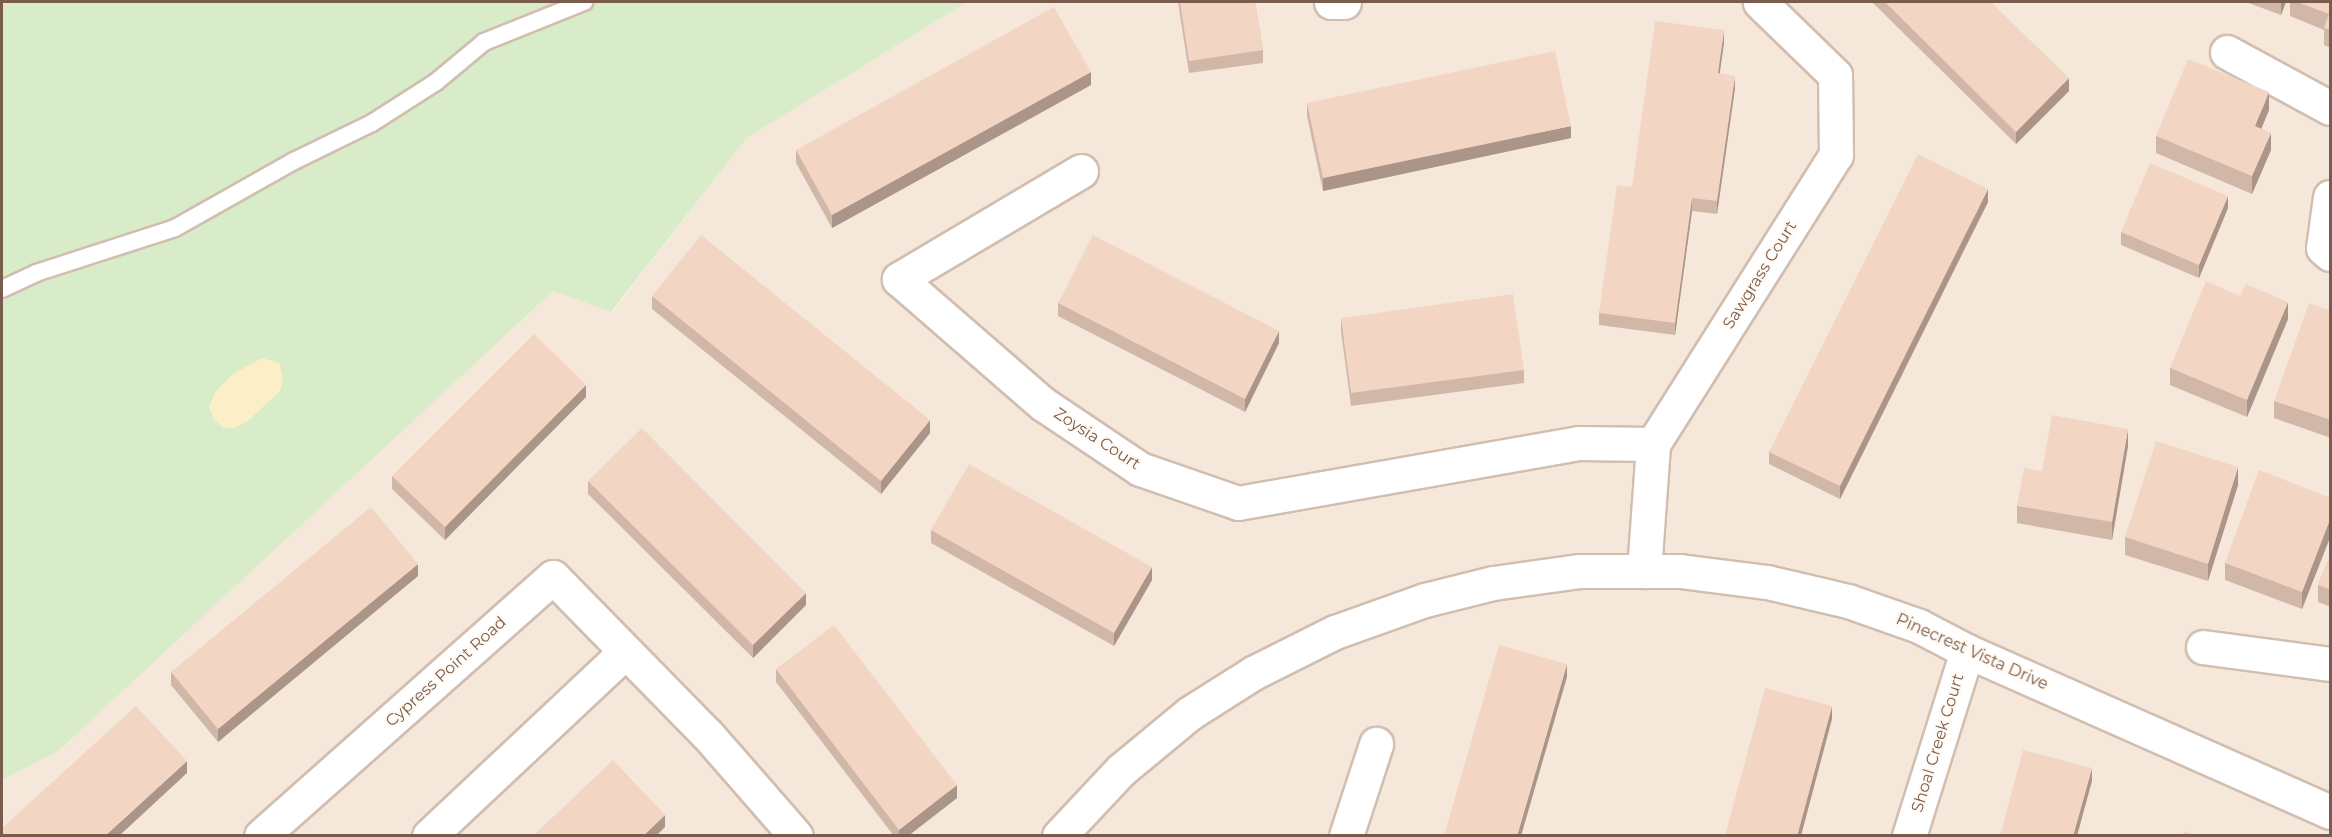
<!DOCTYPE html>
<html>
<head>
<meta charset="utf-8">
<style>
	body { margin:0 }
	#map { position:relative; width:2332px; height:837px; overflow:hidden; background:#fdf6ec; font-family:Montserrat,sans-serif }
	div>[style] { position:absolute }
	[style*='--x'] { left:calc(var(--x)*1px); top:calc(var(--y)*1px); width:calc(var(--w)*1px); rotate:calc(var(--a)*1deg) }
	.residential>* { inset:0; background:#f5e8da }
	.green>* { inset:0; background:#d8ecc9 }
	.sand>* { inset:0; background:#fcefc7 }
	.roads { filter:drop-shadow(2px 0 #d1beb0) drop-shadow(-2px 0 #d1beb0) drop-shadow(0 2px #d1beb0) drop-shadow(0 -2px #d1beb0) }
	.lane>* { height:16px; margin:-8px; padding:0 8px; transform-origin:8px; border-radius:8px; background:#fff }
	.street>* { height:33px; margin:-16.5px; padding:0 16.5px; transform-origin:16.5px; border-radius:16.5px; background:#fff }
	.wall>* { inset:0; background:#d1b7a8 }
	.shaded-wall>* { inset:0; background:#aa9588 }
	.building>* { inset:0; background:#f3d5c3 }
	span { translate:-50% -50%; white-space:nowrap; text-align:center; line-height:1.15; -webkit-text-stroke:4.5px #fffaf3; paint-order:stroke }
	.street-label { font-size:16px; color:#7a5c4d }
	.frame { position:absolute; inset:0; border:3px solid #7a5c4d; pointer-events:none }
</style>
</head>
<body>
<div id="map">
	<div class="residential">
		<div style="clip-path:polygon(967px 2px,2330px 2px,2330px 835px,2px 836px,2px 780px,58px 750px,553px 291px,612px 312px,747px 138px)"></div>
	</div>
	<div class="green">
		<div style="clip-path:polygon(2px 2px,967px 2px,747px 138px,611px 312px,553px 291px,58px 751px,2px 780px)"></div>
	</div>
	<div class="sand">
		<div style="clip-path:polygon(262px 358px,279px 363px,283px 378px,280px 391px,249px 420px,235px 428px,224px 428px,214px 420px,209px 407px,215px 392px,233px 374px)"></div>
	</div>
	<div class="roads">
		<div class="lane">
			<div style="--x:2;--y:289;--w:38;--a:-25"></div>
			<div style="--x:36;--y:273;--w:146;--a:-17.9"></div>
			<div style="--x:175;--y:228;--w:137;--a:-29.4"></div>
			<div style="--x:294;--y:161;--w:87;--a:-26"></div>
			<div style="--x:372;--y:123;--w:76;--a:-32.6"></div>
			<div style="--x:436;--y:82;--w:62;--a:-39.8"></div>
			<div style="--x:484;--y:42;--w:108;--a:-21.8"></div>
		</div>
		<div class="street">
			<div style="--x:1331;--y:2;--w:13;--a:0"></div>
			<div style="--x:2227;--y:52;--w:117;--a:28.5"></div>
			<div style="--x:1081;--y:171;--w:212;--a:149.3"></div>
			<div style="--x:899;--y:279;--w:191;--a:41"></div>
			<div style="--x:1043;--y:404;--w:117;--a:33.8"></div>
			<div style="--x:1140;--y:469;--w:104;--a:19.1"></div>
			<div style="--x:1238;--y:503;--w:346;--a:-10"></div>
			<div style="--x:1579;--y:443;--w:74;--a:0.8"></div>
			<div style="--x:2330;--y:197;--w:51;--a:97.8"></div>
			<div style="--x:2323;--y:248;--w:9;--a:41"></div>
			<div style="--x:1644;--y:571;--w:127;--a:-85.9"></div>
			<div style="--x:1653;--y:444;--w:342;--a:-57.7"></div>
			<div style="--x:1836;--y:155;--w:80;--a:-90.7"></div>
			<div style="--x:1835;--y:75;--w:105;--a:-135.8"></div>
			<div style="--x:2203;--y:647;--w:128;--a:7.6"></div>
			<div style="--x:261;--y:836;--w:390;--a:-41.6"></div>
			<div style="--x:553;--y:577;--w:220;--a:45.6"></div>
			<div style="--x:707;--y:734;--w:135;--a:48.9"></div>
			<div style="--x:429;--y:836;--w:267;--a:-43.2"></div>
			<div style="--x:1059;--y:836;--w:91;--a:-46.8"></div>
			<div style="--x:1121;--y:770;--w:89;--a:-39.6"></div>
			<div style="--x:1190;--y:713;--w:75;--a:-32.4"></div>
			<div style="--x:1253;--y:673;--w:92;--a:-26.6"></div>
			<div style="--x:1335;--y:632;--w:96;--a:-19.6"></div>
			<div style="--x:1425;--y:600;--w:70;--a:-14"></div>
			<div style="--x:1493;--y:583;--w:88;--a:-7.9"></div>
			<div style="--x:1580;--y:571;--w:100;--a:0"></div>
			<div style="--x:1680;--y:571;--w:88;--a:7.2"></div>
			<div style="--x:1767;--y:582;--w:83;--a:13.2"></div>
			<div style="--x:1848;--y:601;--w:75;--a:19.4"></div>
			<div style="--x:1919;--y:626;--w:54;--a:27.5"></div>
			<div style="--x:1967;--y:651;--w:397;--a:23.9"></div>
			<div style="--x:1346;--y:836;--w:97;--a:-71.9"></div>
			<div style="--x:1909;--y:836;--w:194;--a:-72.6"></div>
		</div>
	</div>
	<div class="wall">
		<div style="clip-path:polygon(1178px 2px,1255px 2px,1263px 50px,1263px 63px,1189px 73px)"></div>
		<div style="clip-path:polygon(1872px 2px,1991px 2px,2069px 91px,2016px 144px)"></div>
		<div style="clip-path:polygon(2246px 2px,2286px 2px,2281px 15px)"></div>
		<div style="clip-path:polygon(2290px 2px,2331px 2px,2331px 48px,2324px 45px,2324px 30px,2290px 16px)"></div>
		<div style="clip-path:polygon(1724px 43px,1719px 73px,1735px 88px,1717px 214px,1692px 211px,1675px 335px,1599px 325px,1599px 313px,1632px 187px)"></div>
		<div style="clip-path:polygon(1091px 85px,832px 228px,796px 163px,796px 150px)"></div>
		<div style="clip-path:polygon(1307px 103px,1571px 138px,1323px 191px,1307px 116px)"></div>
		<div style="clip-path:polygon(2269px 110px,2261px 129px,2271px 150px,2252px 194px,2156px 153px,2156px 136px)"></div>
		<div style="clip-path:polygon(1988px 202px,1840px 499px,1769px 464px,1769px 452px)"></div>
		<div style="clip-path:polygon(2228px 208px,2199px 278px,2121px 245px,2121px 232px)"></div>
		<div style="clip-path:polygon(652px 296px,930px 433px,881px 494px,652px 309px)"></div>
		<div style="clip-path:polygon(1058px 303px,1279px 343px,1245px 412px,1058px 316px)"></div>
		<div style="clip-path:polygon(2331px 311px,2331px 438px,2274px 418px,2274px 401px)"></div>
		<div style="clip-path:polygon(1341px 318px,1524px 370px,1524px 383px,1351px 406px,1341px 331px)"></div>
		<div style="clip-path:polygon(2288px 319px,2247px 417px,2170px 385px,2170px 368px)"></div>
		<div style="clip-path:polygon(586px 397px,445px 540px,392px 489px,392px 476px)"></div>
		<div style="clip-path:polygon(2128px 446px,2112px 540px,2017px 523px,2017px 506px)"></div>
		<div style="clip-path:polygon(588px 481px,806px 605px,753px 658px,588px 494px)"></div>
		<div style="clip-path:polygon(2238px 485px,2208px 581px,2125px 555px,2125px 537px)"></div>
		<div style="clip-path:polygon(2331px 498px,2331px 535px,2302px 609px,2225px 580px,2225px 563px)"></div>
		<div style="clip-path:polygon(931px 530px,1152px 580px,1114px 646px,931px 543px)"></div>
		<div style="clip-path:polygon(2331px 554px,2331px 607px,2318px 602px,2318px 585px)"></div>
		<div style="clip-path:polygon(418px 576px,218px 742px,171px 685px,171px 672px)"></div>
		<div style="clip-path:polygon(776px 669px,957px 798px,908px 836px,894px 836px,776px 682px)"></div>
	</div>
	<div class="shaded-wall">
		<div style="clip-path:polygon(2281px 2px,2286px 2px,2281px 15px)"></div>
		<div style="clip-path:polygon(1724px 30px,1724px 43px,1718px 86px,1718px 73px)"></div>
		<div style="clip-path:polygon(1091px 72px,1091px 85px,832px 228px,832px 215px)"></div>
		<div style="clip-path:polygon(1735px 76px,1735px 88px,1717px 214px,1717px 201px)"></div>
		<div style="clip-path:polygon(2069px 78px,2069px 91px,2016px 144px,2016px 132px)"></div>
		<div style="clip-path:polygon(2269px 92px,2269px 110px,2255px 144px,2255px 126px)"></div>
		<div style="clip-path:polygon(1571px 126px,1571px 138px,1323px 191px,1323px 178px)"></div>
		<div style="clip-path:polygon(2271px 133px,2271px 150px,2252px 194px,2252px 176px)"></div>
		<div style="clip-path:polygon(1988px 189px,1988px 202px,1840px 499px,1840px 486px)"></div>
		<div style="clip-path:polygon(2228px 196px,2228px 208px,2199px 278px,2199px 265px)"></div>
		<div style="clip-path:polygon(1692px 198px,1692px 211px,1675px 335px,1675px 323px)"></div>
		<div style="clip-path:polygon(2288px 302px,2288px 319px,2247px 417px,2247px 400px)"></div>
		<div style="clip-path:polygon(1279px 331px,1279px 343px,1245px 412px,1245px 399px)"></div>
		<div style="clip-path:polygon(586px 385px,586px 397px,445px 540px,445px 527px)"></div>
		<div style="clip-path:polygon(930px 420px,930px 433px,881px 494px,881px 481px)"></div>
		<div style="clip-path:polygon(2128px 429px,2128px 446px,2112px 540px,2112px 522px)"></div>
		<div style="clip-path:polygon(2238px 467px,2238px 485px,2208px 581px,2208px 564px)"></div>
		<div style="clip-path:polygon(2331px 517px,2331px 535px,2302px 609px,2302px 592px)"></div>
		<div style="clip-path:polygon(418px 564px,418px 576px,218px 742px,218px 729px)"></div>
		<div style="clip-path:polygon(1152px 567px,1152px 580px,1114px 646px,1114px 633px)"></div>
		<div style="clip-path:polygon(806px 593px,806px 605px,753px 658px,753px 645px)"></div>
		<div style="clip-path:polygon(1567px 664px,1567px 677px,1521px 836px,1517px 836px)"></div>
		<div style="clip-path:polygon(1832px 706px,1832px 719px,1801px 836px,1797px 836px)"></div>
		<div style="clip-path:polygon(187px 761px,187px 773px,119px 836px,105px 836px)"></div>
		<div style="clip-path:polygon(2092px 768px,2092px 781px,2077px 836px,2073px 836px)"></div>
		<div style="clip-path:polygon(957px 785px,957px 798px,908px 836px,899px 836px,899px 830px)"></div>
		<div style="clip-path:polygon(665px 815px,665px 827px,656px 836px,643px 836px)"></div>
	</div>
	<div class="building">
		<div style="clip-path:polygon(1180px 2px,1255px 2px,1263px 50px,1189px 61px)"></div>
		<div style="clip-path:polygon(1885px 2px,1991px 2px,2069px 78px,2016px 132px)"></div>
		<div style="clip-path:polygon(2297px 2px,2331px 2px,2331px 30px,2324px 28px,2329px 14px)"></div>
		<div style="clip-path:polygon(1054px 7px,1091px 72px,832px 215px,796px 150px)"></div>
		<div style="clip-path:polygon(1655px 21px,1724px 30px,1718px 73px,1735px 76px,1717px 201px,1692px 198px,1675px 323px,1599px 313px,1617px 185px,1632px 187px)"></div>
		<div style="clip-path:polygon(1555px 51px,1571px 126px,1323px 178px,1307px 103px)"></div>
		<div style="clip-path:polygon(2188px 59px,2269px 92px,2255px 126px,2271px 133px,2252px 176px,2156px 136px)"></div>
		<div style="clip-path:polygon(1918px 154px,1988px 189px,1840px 486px,1769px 452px)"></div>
		<div style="clip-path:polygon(2150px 163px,2228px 196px,2199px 265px,2121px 232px)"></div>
		<div style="clip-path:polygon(701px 235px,930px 420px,881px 481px,652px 296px)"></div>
		<div style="clip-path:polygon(1093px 235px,1279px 331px,1245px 399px,1058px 303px)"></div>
		<div style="clip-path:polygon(2206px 281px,2240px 296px,2246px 284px,2288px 302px,2247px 400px,2170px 368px)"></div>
		<div style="clip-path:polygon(1513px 294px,1524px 370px,1351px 393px,1341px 318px)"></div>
		<div style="clip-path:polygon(2309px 303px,2331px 311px,2331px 420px,2274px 401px)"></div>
		<div style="clip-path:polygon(534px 334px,586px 385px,445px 527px,392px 476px)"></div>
		<div style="clip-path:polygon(2052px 415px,2128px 429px,2112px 522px,2017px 506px,2024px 468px,2042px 471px)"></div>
		<div style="clip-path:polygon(642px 428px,806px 593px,753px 645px,588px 481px)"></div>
		<div style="clip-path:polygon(2156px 441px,2238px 467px,2208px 564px,2125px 537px)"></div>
		<div style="clip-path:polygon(969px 464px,1152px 567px,1114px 633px,931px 530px)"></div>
		<div style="clip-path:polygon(2259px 470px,2331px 498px,2331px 517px,2302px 592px,2225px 563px)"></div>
		<div style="clip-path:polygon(371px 507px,418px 564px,218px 729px,171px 672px)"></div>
		<div style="clip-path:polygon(2331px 554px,2331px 590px,2318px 585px)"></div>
		<div style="clip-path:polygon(834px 625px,957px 785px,899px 830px,776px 669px)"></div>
		<div style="clip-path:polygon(1499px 645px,1567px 664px,1517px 836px,1444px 836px)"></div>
		<div style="clip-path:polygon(1765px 688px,1832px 706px,1797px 836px,1725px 836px)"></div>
		<div style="clip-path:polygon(136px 706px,187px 761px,105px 836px,2px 836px,2px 828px)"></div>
		<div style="clip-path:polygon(2023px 750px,2092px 768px,2073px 836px,2000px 836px)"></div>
		<div style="clip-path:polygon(613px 760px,665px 815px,643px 836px,533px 836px)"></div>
		<div style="clip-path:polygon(2184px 831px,2199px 836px,2183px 836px)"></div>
	</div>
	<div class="street-label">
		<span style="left:1760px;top:275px;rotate:-58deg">Sawgrass Court</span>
		<span style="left:1097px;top:439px;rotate:33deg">Zoysia Court</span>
		<span style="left:1972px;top:652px;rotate:24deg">Pinecrest Vista Drive</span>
		<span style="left:446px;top:672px;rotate:-42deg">Cypress Point Road</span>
		<span style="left:1938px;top:743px;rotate:-73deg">Shoal Creek Court</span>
	</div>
	<div class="frame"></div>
</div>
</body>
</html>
